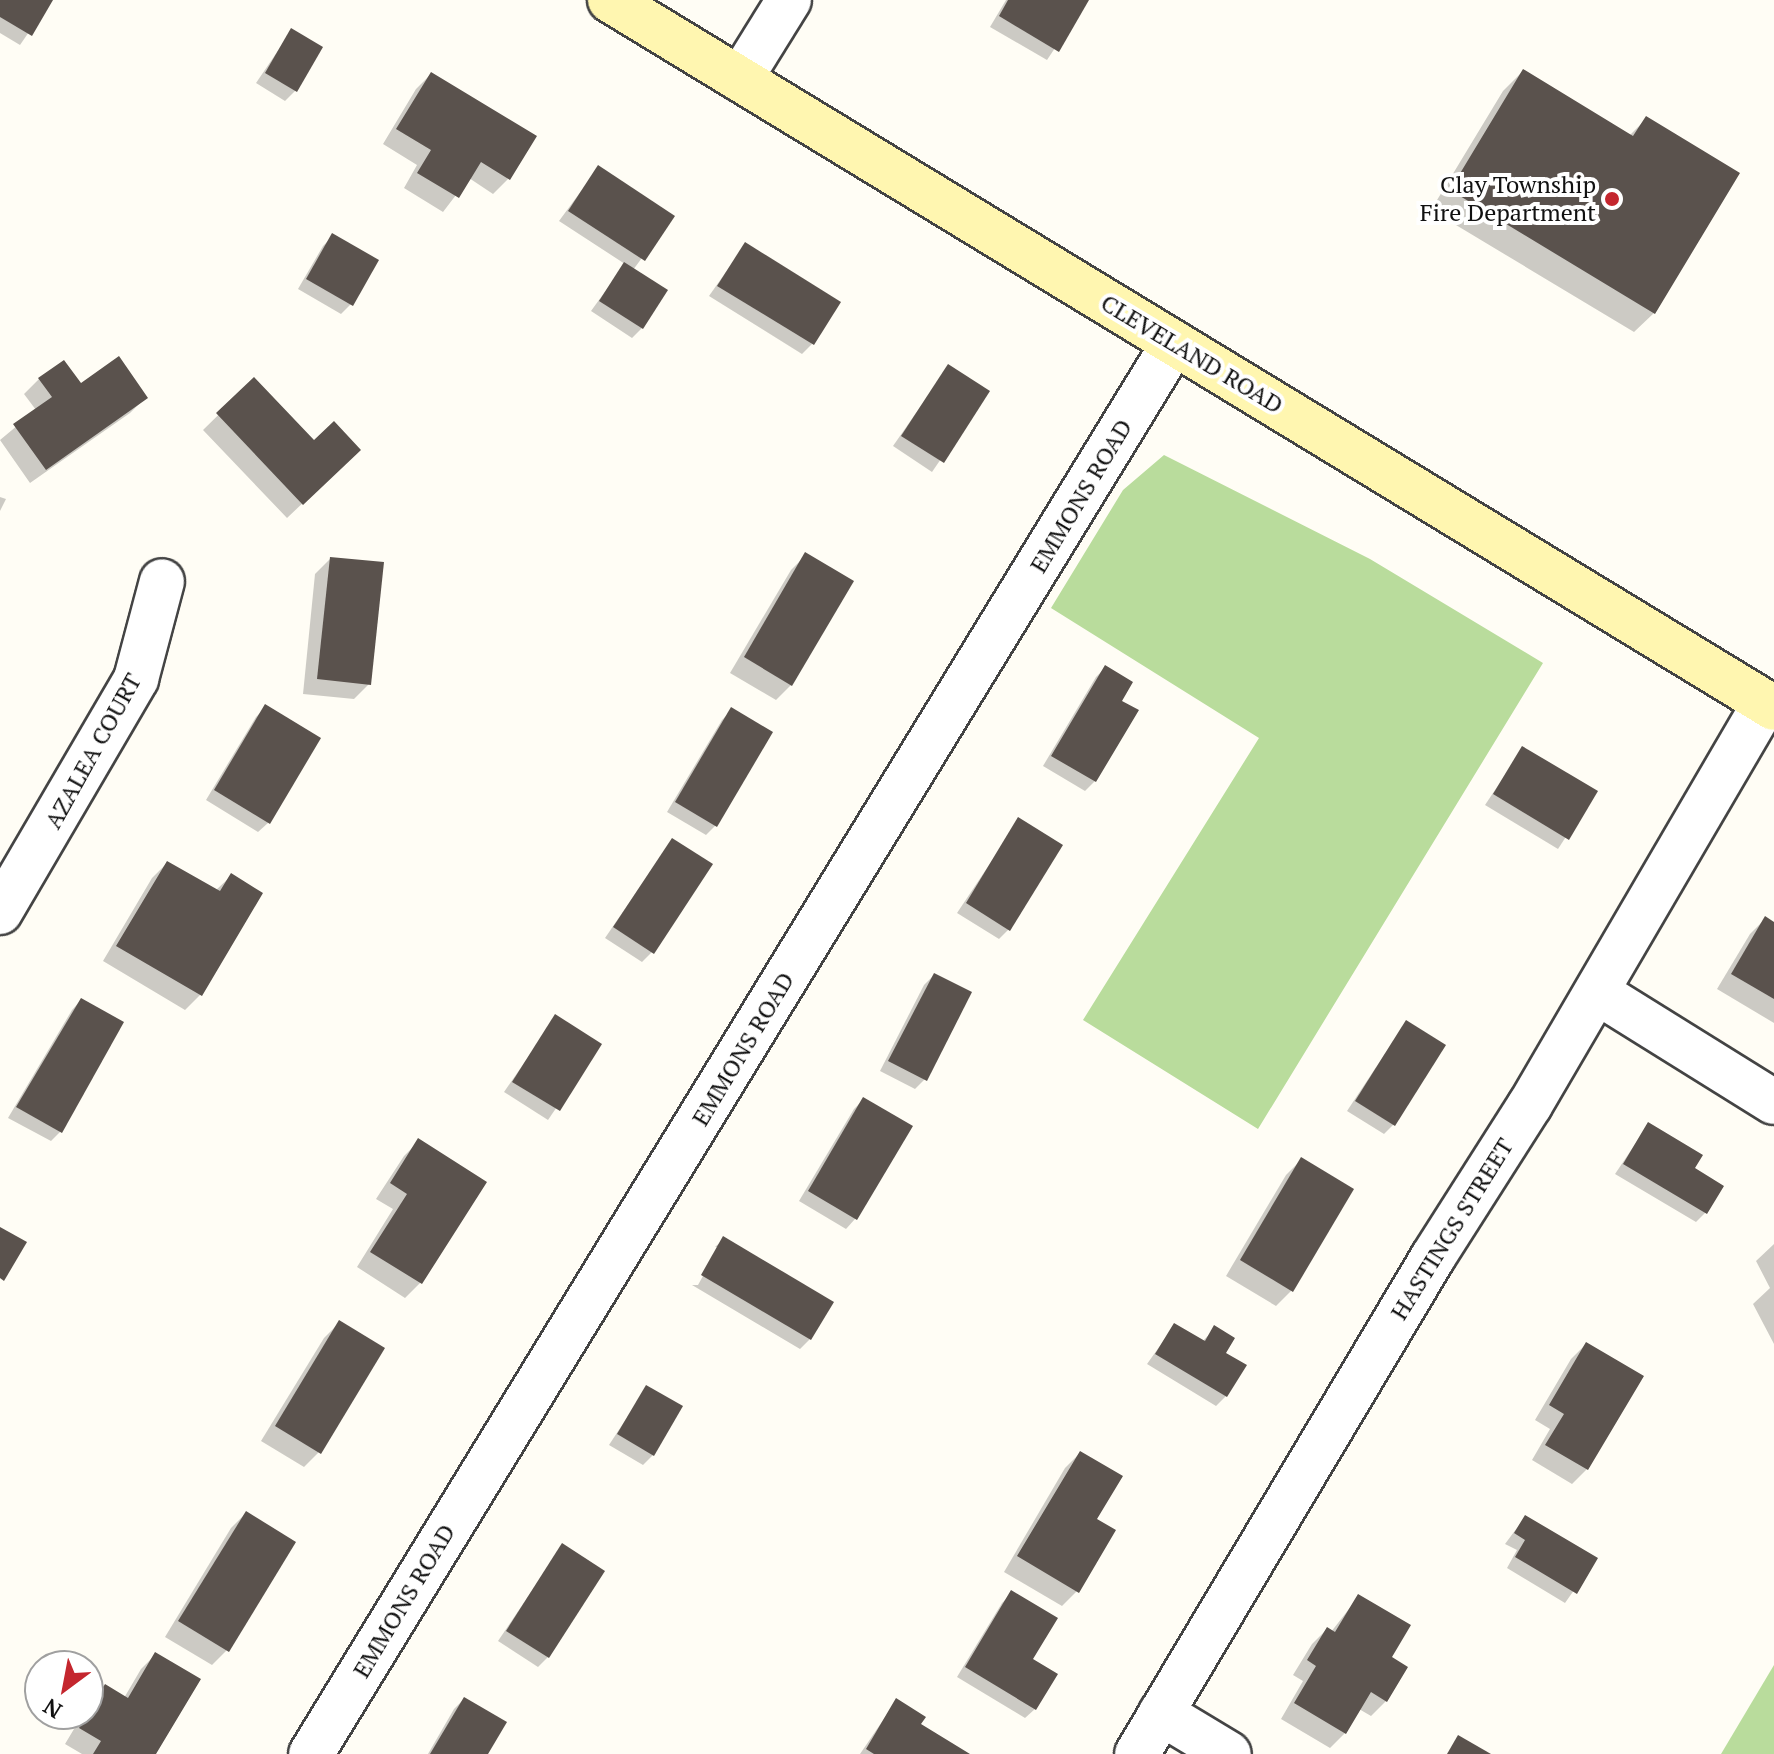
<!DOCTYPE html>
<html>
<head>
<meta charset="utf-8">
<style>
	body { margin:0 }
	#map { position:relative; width:1774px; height:1754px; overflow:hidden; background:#fffdf5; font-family:"PT Serif",serif }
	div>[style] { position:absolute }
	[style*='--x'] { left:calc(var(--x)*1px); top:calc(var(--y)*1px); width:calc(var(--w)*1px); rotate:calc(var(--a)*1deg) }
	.forest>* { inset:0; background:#b9dc9c }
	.shadow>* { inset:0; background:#0003 }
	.building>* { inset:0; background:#5a524d }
	.roads { filter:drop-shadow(2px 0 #444) drop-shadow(-2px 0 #444) drop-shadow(0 2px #444) drop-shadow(0 -2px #444) }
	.street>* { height:44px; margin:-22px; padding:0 22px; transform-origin:22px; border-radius:22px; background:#fff }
	.secondary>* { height:44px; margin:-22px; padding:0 22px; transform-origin:22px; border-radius:22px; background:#fff6b0 }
	.dots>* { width:22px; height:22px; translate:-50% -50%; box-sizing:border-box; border:4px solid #fff; border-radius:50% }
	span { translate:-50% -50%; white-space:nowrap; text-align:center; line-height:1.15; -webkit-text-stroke:8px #fff; paint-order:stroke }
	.poi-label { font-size:24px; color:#111 }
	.right { translate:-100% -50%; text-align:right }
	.street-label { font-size:24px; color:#111 }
	.north { position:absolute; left:24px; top:1650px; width:80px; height:80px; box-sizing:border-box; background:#fff; border:2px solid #a0a0a0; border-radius:50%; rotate:212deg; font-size:22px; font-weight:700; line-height:32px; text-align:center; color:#111 }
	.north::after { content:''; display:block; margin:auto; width:28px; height:36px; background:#c4262e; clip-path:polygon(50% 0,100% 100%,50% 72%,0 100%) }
</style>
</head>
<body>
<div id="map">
	<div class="forest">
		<div style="clip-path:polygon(1164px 455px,1370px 559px,1543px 663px,1258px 1129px,1083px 1020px,1259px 738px,1051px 608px,1123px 490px)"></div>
		<div style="clip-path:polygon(1774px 1665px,1774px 1754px,1721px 1754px)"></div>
	</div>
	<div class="shadow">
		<div style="clip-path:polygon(0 0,51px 0,20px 45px,0 33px)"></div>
		<div style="clip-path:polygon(1006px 0,1087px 0,1047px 60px,990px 27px)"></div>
		<div style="clip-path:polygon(292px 30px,295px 91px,285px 101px,256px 83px)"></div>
		<div style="clip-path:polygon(1523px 71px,1629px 136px,1646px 119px,1654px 313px,1634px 332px,1431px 210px,1503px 91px)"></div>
		<div style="clip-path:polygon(431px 74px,508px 179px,493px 194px,469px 178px,443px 212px,404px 188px,417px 165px,383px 144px,416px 89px)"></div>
		<div style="clip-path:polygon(598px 168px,673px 216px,633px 270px,642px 328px,632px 338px,591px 311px,625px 264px,559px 221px)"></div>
		<div style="clip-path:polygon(333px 236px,351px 304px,341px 314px,298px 289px,323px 246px)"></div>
		<div style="clip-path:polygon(745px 245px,812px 344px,802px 354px,709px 296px)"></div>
		<div style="clip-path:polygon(948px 367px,987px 392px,932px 472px,893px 446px)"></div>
		<div style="clip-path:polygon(39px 379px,80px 386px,145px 398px,130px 413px,30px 483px,0 440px,36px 410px,24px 394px)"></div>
		<div style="clip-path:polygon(254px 380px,313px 443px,343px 465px,287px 518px,203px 430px)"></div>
		<div style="clip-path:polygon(0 497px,6px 499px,0 511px)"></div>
		<div style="clip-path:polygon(806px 555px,791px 685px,776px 700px,730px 673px,791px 570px)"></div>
		<div style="clip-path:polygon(330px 559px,369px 684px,354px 699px,303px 694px,315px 574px)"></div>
		<div style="clip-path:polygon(1105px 668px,1120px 701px,1095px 781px,1085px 791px,1043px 766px,1096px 677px)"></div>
		<div style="clip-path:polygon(266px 707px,268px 823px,258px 832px,206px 800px,256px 717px)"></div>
		<div style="clip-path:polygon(732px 710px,716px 825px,706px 835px,667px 812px,722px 720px)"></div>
		<div style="clip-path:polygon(1523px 748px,1595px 792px,1558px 849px,1485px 805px)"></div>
		<div style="clip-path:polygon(1019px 820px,1009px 929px,999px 939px,957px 913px)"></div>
		<div style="clip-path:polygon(672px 840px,652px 952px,642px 962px,605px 938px)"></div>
		<div style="clip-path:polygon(167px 863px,215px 891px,231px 876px,260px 893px,200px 995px,185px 1010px,103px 961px,152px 878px)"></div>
		<div style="clip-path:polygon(1765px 919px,1774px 924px,1774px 1023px,1717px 989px,1750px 934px)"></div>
		<div style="clip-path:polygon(934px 975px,925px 1079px,915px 1089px,880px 1071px,924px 985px)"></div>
		<div style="clip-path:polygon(81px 1000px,60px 1132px,51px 1141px,8px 1118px,72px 1010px)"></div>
		<div style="clip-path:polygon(556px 1017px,599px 1045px,548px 1120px,504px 1092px)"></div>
		<div style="clip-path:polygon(1406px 1022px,1393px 1125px,1384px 1134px,1347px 1111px)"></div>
		<div style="clip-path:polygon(864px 1099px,855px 1219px,846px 1229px,799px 1201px,854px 1109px)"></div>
		<div style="clip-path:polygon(1648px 1125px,1692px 1169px,1705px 1213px,1696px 1222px,1615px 1174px)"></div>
		<div style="clip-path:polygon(419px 1141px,420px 1283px,405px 1298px,357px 1267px,393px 1209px,376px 1199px,404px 1156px)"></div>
		<div style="clip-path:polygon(1301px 1160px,1291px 1291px,1276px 1306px,1226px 1276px,1286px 1175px)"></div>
		<div style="clip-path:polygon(724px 1239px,810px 1339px,800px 1349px,692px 1285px,698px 1285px,719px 1247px,715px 1247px)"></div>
		<div style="clip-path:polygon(1774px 1244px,1774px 1344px,1753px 1304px,1770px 1288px,1756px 1261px)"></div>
		<div style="clip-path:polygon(339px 1323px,319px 1452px,304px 1467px,261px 1441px,324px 1338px)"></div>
		<div style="clip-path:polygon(1174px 1326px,1202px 1342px,1215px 1328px,1224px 1354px,1226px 1396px,1216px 1406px,1147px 1364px)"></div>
		<div style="clip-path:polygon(1586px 1344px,1587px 1469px,1572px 1484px,1532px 1460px,1550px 1429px,1535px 1420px,1571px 1359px)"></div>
		<div style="clip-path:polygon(647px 1387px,653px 1455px,643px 1465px,609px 1445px)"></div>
		<div style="clip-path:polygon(1080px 1453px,1094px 1519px,1077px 1591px,1062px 1606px,1004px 1572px,1065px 1468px)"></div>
		<div style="clip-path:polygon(246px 1513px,227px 1650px,212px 1665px,165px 1637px,231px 1528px)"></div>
		<div style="clip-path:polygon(1525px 1517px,1596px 1559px,1565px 1603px,1507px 1568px,1517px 1550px,1505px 1544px)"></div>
		<div style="clip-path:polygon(562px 1546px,548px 1657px,538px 1667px,498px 1641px)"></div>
		<div style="clip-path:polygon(1012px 1593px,1031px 1660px,1035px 1709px,1025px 1718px,957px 1677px,1002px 1603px)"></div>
		<div style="clip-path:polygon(1359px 1596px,1389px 1658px,1386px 1701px,1371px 1716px,1359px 1709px,1345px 1733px,1330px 1748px,1281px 1719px,1303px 1681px,1293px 1675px,1312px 1644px,1327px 1629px,1331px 1632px)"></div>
		<div style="clip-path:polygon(156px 1654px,154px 1754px,82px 1754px,65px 1744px,83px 1714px,88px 1714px,90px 1702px,105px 1687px,124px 1698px,141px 1669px)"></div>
		<div style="clip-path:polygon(464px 1699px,486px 1754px,428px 1754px,454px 1709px)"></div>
		<div style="clip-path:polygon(896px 1701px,918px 1725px,966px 1754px,860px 1754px)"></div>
	</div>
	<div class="building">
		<div style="clip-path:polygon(0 0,53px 0,32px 36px,0 17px)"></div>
		<div style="clip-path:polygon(1008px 0,1089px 0,1059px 52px,999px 16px)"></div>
		<div style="clip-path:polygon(291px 28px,323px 47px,297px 92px,265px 73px)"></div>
		<div style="clip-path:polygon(1523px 69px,1633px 136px,1646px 116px,1740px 173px,1655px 314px,1450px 190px)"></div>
		<div style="clip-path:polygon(431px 72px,537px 136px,510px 180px,481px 162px,459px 198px,417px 173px,431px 150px,396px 129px)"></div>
		<div style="clip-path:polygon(598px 165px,675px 216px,645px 261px,568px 211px)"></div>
		<div style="clip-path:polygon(332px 233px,379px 260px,353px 306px,306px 279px)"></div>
		<div style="clip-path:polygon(745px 242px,841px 302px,814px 345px,717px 286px)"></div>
		<div style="clip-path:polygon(624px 262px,668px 290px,643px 329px,599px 301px)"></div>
		<div style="clip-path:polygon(119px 356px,148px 398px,46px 470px,13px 424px,52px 397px,38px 378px,64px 360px,81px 383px)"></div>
		<div style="clip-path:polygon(948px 364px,990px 391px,944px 463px,901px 436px)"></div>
		<div style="clip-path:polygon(254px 377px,314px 440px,334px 421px,361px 450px,303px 505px,216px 413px)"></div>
		<div style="clip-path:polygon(805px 552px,854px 581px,792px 686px,744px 657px)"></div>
		<div style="clip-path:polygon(330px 557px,384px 562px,371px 685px,317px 679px)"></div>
		<div style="clip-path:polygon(1105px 665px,1133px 682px,1122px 701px,1139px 710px,1096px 782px,1051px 756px)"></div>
		<div style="clip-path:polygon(265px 704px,321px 738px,270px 824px,214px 790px)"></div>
		<div style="clip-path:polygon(731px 707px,773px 732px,717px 827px,675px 802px)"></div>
		<div style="clip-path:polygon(1522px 746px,1598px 791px,1569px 840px,1493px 794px)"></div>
		<div style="clip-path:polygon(1018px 817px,1063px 845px,1010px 931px,966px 903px)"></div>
		<div style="clip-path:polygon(672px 838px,713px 864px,654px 954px,613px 927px)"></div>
		<div style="clip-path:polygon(167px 861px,220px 891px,231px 873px,263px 893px,202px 996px,116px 946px)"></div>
		<div style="clip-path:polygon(1765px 916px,1774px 922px,1774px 999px,1731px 974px)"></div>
		<div style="clip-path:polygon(934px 973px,972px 992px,927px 1081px,888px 1061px)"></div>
		<div style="clip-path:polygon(81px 998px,124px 1022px,62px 1133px,16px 1107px)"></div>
		<div style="clip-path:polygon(555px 1014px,602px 1044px,560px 1111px,512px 1082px)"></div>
		<div style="clip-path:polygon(1406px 1020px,1446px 1045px,1395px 1126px,1355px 1101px)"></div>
		<div style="clip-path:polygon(863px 1097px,913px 1126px,857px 1220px,808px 1191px)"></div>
		<div style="clip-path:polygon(1648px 1122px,1703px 1155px,1695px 1168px,1724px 1186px,1707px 1214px,1623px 1164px)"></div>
		<div style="clip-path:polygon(418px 1138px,487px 1182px,422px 1284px,370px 1252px,407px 1194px,390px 1183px)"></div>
		<div style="clip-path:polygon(1301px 1157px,1354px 1189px,1293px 1292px,1240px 1260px)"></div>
		<div style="clip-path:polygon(0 1227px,27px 1242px,4px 1281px,0 1278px)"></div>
		<div style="clip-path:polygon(723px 1236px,834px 1302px,811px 1340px,701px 1275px)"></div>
		<div style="clip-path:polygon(339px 1320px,385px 1348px,321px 1454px,275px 1426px)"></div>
		<div style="clip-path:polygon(1174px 1323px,1205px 1341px,1214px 1325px,1235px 1338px,1226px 1353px,1247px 1365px,1227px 1397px,1155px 1354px)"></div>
		<div style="clip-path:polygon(1586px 1342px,1644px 1376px,1588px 1470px,1545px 1445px,1564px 1414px,1549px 1405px)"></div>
		<div style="clip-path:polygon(646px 1385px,683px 1406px,654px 1456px,617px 1434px)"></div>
		<div style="clip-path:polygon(1080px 1451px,1123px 1476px,1097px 1519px,1116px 1530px,1079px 1593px,1017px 1556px)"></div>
		<div style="clip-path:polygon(246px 1511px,296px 1542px,229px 1652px,178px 1621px)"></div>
		<div style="clip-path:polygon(1525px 1515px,1598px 1558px,1577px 1594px,1515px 1557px,1525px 1540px,1514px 1533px)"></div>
		<div style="clip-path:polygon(562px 1543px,605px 1571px,549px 1658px,506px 1631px)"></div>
		<div style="clip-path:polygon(1011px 1590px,1058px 1618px,1033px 1659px,1058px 1674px,1036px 1710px,965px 1667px)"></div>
		<div style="clip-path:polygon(1358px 1594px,1411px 1625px,1392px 1657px,1408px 1667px,1387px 1702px,1371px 1692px,1346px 1734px,1294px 1703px,1316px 1666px,1307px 1660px,1327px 1627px,1335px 1632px)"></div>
		<div style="clip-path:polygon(155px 1652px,201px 1679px,156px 1754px,93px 1754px,101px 1741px,79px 1728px,105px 1684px,128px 1698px)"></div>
		<div style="clip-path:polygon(464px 1697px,507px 1722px,488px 1754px,430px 1754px)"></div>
		<div style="clip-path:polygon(896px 1698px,926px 1717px,921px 1724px,970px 1754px,874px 1754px,866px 1749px)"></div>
		<div style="clip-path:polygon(1458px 1735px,1491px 1754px,1447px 1754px)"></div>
	</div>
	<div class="roads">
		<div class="street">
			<div style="--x:740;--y:79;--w:93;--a:-58.2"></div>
			<div style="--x:0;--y:912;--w:270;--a:-59.7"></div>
			<div style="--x:136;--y:679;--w:101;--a:-75.1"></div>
			<div style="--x:1597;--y:992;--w:208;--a:31.9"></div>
			<div style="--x:1161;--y:1713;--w:79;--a:31.1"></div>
			<div style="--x:311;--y:1754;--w:1654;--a:-58.55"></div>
			<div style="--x:1137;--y:1754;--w:578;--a:-59.22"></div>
			<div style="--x:1433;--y:1257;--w:180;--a:-57.5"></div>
			<div style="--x:1530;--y:1105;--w:466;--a:-59.7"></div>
		</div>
		<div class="secondary">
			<div style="--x:610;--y:0;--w:1362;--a:31.31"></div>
		</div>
	</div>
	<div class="dots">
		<div style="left:1612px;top:199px;background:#c4262e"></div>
	</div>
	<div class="poi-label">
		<span class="right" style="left:1596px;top:199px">Clay Township<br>Fire Department</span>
	</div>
	<div class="street-label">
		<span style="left:1192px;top:354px;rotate:31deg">CLEVELAND ROAD</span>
		<span style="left:1081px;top:496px;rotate:-59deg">EMMONS ROAD</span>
		<span style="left:93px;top:751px;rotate:-61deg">AZALEA COURT</span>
		<span style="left:743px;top:1049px;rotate:-59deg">EMMONS ROAD</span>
		<span style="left:1452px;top:1229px;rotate:-58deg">HASTINGS STREET</span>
		<span style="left:404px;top:1601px;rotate:-59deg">EMMONS ROAD</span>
	</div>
	<div class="north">N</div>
</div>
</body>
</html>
